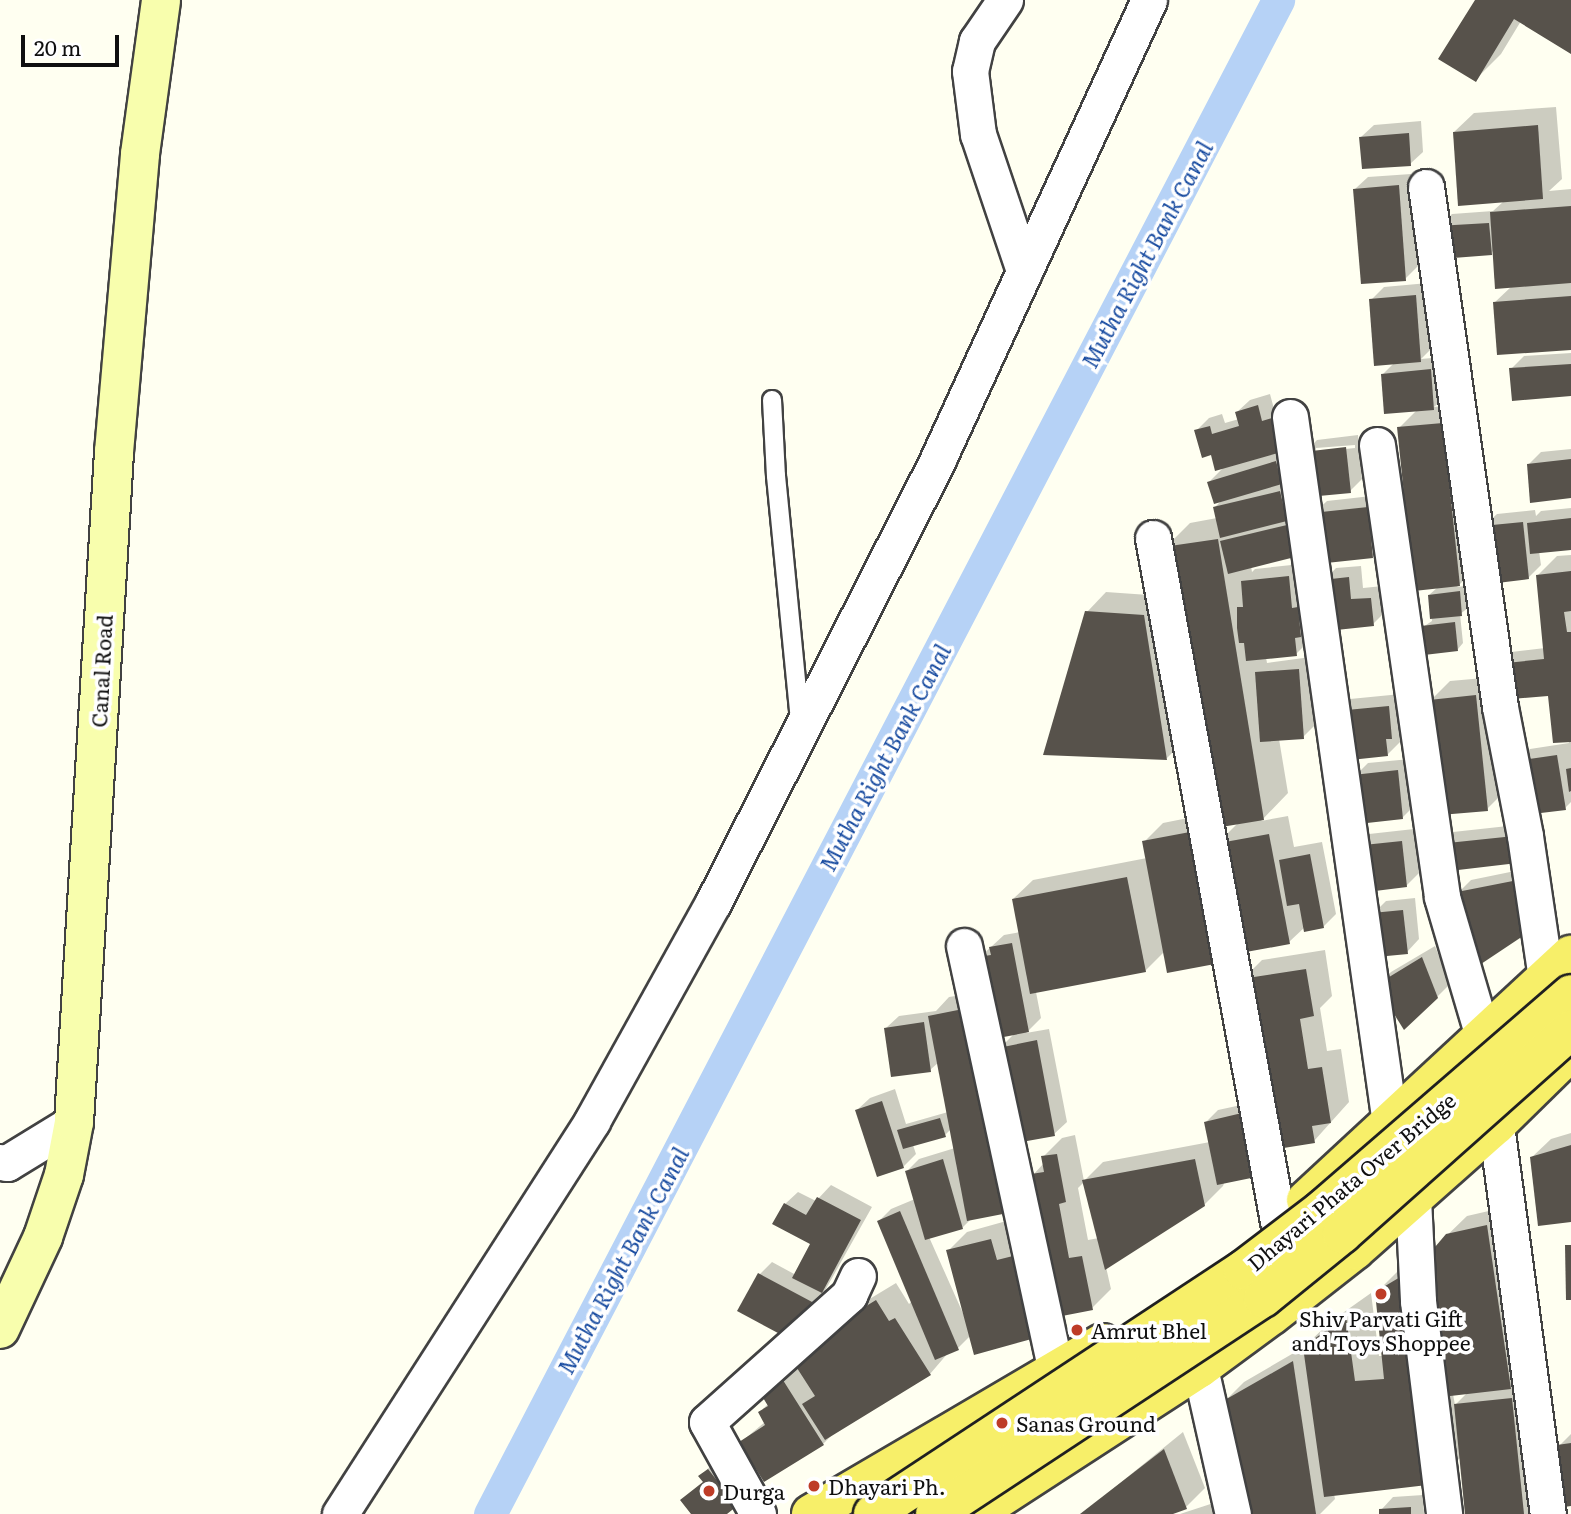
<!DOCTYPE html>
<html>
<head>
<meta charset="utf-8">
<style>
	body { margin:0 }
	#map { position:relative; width:1571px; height:1514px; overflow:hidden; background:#fffff1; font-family:Literata,serif }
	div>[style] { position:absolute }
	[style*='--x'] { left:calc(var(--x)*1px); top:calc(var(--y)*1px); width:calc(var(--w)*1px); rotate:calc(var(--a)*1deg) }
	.shadow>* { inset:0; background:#0003 }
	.canal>* { height:33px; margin:-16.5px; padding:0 16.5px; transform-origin:16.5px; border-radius:16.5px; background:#b6d2f6 }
	.building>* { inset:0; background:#57524b }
	.roads { filter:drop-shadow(2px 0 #424242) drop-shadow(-2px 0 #424242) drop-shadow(0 2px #424242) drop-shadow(0 -2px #424242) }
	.lane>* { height:18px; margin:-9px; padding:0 9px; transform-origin:9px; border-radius:9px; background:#fff }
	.street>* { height:35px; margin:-17.5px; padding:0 17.5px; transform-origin:17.5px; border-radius:17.5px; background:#fff }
	.secondary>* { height:38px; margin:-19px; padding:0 19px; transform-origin:19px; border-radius:19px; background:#f8fead }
	.primary>* { height:38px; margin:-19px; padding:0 19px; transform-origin:19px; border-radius:19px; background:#f7ef69 }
	.bridges { filter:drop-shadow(2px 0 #202020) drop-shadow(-2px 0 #202020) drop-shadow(0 2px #202020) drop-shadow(0 -2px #202020) }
	.primary-bridge>* { height:38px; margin:-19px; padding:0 19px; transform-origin:19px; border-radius:19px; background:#f7ef69 }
	.dots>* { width:19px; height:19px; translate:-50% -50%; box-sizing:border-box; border:4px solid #fff; border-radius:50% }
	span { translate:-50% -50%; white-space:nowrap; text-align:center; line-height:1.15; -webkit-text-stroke:7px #fff; paint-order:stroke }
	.street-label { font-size:21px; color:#0f0f0f }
	.poi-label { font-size:21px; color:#0f0f0f }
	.left { translate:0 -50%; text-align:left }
	.water-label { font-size:23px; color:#184ba0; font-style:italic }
	.scale { position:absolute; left:21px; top:35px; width:98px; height:32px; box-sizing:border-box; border:4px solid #0f0f0f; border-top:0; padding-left:9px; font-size:21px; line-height:24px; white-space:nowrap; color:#0f0f0f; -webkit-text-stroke:5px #fff; paint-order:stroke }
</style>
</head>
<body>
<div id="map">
	<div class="shadow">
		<div style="clip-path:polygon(1477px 0,1571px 0,1571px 52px,1521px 21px,1501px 54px,1475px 80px)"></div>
		<div style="clip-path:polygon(1556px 107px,1562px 179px,1549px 191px,1571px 189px,1571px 348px,1494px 303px,1512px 286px,1494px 250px,1491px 253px,1439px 227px,1452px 214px,1493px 211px,1504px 201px,1454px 132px,1474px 113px)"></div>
		<div style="clip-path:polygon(1421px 121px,1423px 152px,1410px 164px,1361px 137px,1374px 125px)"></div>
		<div style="clip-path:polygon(1411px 174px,1418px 266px,1405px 279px,1355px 189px,1368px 177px)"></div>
		<div style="clip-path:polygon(1428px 283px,1433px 347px,1421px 359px,1443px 357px,1446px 396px,1434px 407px,1462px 404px,1478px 566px,1457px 587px,1465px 586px,1468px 608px,1460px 614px,1463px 643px,1458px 649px,1423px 627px,1432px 621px,1429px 595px,1438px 587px,1399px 428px,1417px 410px,1383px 374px,1395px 362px,1371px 300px,1384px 287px)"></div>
		<div style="clip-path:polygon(1571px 353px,1571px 395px,1511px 369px,1524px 356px)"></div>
		<div style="clip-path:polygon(evenodd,1270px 394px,1274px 409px,1287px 406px,1294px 470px,1281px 482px,1292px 480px,1307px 543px,1251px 566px,1252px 572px,1255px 569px,1301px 564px,1309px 641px,1296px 654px,1266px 657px,1267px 663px,1311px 657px,1316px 724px,1303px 737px,1279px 739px,1288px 793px,1261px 821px,1288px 816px,1294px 847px,1322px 842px,1336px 914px,1323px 927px,1305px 927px,1289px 942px,1165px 951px,1145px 971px,1036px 992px,1041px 1018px,1026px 1033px,1049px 1029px,1067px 1122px,1054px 1134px,1016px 1142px,972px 1218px,962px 1228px,929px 1237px,966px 1320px,948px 1251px,967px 1232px,1010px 1220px,1033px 1175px,1044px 1163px,1043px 1157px,1062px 1138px,1075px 1135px,1084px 1181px,1103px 1162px,1210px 1142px,1206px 1122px,1218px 1110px,1255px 1102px,1223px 1186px,1204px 1205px,1106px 1267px,1111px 1289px,1092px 1308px,1062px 1306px,970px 1336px,958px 1348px,948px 1353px,930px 1374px,834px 1433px,823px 1444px,741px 1442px,765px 1422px,760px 1412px,769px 1403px,761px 1391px,810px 1335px,896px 1283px,909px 1304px,912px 1301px,879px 1221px,891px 1209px,915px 1199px,907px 1171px,919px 1159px,955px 1148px,951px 1129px,945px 1135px,913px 1145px,916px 1154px,903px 1167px,857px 1110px,870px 1098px,895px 1089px,906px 1124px,948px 1112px,939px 1062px,930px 1070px,886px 1028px,899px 1016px,936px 1011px,949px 997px,980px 992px,979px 958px,1004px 935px,1020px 932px,1013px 899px,1033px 880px,1147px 858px,1144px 842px,1163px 823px,1208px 814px,1165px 548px,1190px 523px,1217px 518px,1214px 508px,1223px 499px,1209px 482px,1224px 467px,1196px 431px,1209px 418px,1222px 414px,1225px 423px,1239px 419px,1237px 412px,1250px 400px,1270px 394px,1238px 823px,1215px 846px,1211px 827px,1238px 823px,1270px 394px,1015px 1033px,999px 1049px,996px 1037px,1015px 1033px,1270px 394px,1084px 1182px,1099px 1238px,1088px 1240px,1078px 1188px,1084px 1182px,1270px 394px,1057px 1277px,1059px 1288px,1052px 1295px,1047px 1279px,1057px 1277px)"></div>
		<div style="clip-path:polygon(evenodd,1358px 435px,1362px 479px,1350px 491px,1305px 452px,1317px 440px,1358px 435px,1355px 445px,1355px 448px,1316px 452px,1316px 448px,1355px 445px)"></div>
		<div style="clip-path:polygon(1571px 449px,1571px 496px,1528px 465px,1541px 452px)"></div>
		<div style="clip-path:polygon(1380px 495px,1385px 544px,1372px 556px,1314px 513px,1327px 501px)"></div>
		<div style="clip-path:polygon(1571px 508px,1571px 548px,1539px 551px,1541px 565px,1528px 578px,1484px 526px,1497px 514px,1535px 510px,1536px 516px,1541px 511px)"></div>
		<div style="clip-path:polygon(1571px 555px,1571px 802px,1565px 808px,1518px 762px,1530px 749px,1569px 743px,1550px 691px,1498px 665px,1511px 652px,1545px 648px,1538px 575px,1557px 556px)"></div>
		<div style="clip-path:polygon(1361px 566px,1363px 588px,1383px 586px,1386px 611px,1373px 624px,1324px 581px,1336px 568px)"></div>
		<div style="clip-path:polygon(1106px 592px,1163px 596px,1186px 739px,1167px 758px,1046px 754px,1087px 612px)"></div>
		<div style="clip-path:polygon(1495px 677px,1506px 790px,1487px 809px,1430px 701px,1450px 681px)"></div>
		<div style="clip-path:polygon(1401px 694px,1404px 724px,1399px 729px,1400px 742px,1387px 755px,1338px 712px,1350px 699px)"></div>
		<div style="clip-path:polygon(1410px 759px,1415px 805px,1402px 818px,1355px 776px,1368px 763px)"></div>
		<div style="clip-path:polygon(1536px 823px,1539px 847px,1440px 845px,1453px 832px)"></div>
		<div style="clip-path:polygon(1414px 829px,1419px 873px,1406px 886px,1356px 846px,1369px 834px)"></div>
		<div style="clip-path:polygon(1535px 867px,1543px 916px,1459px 892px,1471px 880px)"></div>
		<div style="clip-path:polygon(1415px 898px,1419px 939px,1407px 952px,1373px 914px,1386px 901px)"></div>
		<div style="clip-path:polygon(1435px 946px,1450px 984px,1437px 997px,1378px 985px,1391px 972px)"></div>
		<div style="clip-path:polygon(1325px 950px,1332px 996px,1320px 1008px,1327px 1051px,1341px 1049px,1349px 1102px,1314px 1141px,1277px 1119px,1261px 1015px,1243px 979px,1262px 960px)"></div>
		<div style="clip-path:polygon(1571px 1133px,1571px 1220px,1531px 1158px,1551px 1139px)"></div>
		<div style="clip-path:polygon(831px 1185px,872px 1207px,805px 1326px,759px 1275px,772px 1262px,796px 1275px,813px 1243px,785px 1204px,798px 1192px,816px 1201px)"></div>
		<div style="clip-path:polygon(evenodd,1506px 1207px,1545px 1514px,1467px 1514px,1461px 1457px,1435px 1482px,1334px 1494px,1335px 1499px,1320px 1514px,1180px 1514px,1238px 1495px,1225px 1401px,1244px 1382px,1304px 1347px,1330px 1322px,1371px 1293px,1379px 1356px,1384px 1356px,1377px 1292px,1402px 1267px,1436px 1246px,1467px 1216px,1506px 1207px,1468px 1392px,1455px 1405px,1453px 1394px,1468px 1392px)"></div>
		<div style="clip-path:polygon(1183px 1432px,1205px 1488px,1186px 1507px,1168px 1514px,1082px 1514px)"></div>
		<div style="clip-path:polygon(1571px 1434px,1571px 1505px,1559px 1446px)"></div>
		<div style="clip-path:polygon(713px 1464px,748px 1492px,724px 1514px,693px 1514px,682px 1500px,704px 1481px,700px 1476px)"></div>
		<div style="clip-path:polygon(1423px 1495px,1424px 1514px,1381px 1514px,1381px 1510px,1393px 1497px)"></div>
	</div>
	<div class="canal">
		<div style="--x:490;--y:1514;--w:1707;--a:-62.5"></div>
	</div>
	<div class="building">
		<div style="clip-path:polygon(1475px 0,1571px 0,1571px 54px,1514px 19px,1476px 82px,1438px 59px)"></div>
		<div style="clip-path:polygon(1538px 125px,1543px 199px,1458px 206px,1453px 132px)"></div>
		<div style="clip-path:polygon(1409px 133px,1411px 166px,1362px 169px,1359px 137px)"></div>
		<div style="clip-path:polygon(1399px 185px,1406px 281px,1361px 284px,1353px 189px)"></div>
		<div style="clip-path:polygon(1571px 206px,1571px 283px,1495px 289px,1490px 212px)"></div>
		<div style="clip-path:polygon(1489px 223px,1492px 255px,1440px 259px,1437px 226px)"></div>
		<div style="clip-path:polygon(1416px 295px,1421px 362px,1374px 366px,1369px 299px)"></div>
		<div style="clip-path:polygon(1571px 296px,1571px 350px,1497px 355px,1493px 302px)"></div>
		<div style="clip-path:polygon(1571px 364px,1571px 396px,1512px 401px,1509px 368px)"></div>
		<div style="clip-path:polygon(1431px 369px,1434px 410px,1384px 414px,1381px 374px)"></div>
		<div style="clip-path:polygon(1258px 405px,1262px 421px,1275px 417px,1285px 451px,1215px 471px,1211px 455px,1202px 458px,1194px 430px,1210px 426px,1212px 434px,1239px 426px,1235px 412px)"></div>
		<div style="clip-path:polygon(1443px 423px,1460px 586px,1414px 591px,1397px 427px)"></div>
		<div style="clip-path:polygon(1346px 447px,1351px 493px,1308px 497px,1303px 452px)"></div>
		<div style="clip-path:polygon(1571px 459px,1571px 498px,1530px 503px,1527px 464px)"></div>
		<div style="clip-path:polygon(1276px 461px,1282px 484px,1214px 504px,1207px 482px)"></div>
		<div style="clip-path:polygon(1280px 491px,1287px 521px,1220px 538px,1213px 507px)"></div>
		<div style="clip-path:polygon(1368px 507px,1373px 558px,1317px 564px,1312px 513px)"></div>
		<div style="clip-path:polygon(1571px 518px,1571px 550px,1530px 554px,1527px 523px)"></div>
		<div style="clip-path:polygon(1523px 522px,1529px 579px,1489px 584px,1482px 526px)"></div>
		<div style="clip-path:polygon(1287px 525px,1295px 557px,1228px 574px,1220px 541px)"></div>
		<div style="clip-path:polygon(1218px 539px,1264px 820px,1209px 829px,1163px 547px)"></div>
		<div style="clip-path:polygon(1571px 571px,1571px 611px,1564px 612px,1567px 632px,1571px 632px,1571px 742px,1553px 743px,1548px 696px,1500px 700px,1496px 664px,1544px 659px,1536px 575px)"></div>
		<div style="clip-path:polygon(1289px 576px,1292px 608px,1298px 607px,1301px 637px,1295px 638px,1297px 656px,1246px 661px,1244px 643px,1239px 643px,1237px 628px,1237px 607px,1243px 607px,1241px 581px)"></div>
		<div style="clip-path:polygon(1349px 577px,1351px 599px,1371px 598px,1374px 626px,1327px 631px,1322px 580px)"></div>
		<div style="clip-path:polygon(1460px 591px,1462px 616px,1430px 619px,1428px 595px)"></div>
		<div style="clip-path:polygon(1085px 611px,1144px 615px,1167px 760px,1043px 755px)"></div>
		<div style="clip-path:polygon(1455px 622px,1458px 651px,1424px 655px,1421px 626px)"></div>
		<div style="clip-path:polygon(1299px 669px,1304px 739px,1260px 742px,1255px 672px)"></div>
		<div style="clip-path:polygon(1476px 695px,1488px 811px,1440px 815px,1429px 700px)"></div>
		<div style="clip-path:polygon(1389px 706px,1392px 739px,1386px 739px,1388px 756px,1341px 761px,1336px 711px)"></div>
		<div style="clip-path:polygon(1557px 755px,1566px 810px,1524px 815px,1516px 761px)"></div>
		<div style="clip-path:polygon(1571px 768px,1571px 791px,1569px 792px,1566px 769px)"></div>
		<div style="clip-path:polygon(1398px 770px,1403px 819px,1358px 824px,1353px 775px)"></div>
		<div style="clip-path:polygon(1190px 832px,1215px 964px,1167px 973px,1142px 841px)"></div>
		<div style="clip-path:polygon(1269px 834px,1290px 944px,1235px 954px,1214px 844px)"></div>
		<div style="clip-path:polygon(1524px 835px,1527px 862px,1441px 872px,1438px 844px)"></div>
		<div style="clip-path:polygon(1402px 841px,1407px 887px,1359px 893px,1354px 846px)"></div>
		<div style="clip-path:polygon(1310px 854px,1324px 928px,1304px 932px,1299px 904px,1287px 906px,1279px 860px)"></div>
		<div style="clip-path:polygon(1127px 877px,1146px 972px,1030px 994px,1012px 899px)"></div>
		<div style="clip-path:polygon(1523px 879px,1532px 930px,1472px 970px,1457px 892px)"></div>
		<div style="clip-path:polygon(1403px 910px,1408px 954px,1376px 957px,1372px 913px)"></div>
		<div style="clip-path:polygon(1012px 943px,1029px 1032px,988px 1040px,977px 957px,991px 955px,989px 947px)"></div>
		<div style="clip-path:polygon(1422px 957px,1438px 998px,1404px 1030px,1376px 985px)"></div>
		<div style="clip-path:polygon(1306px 969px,1314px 1016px,1300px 1019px,1308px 1069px,1322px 1067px,1331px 1123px,1312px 1126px,1315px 1143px,1271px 1150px,1277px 1126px,1260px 1017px,1248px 1019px,1241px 979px)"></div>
		<div style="clip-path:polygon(968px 1008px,1008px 1213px,967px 1221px,928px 1016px)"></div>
		<div style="clip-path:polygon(924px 1022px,931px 1072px,891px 1077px,884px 1028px)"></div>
		<div style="clip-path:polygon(1037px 1040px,1055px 1136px,1016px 1143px,998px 1048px)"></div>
		<div style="clip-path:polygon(882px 1101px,904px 1168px,877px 1177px,855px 1110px)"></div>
		<div style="clip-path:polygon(1242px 1113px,1256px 1177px,1217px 1185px,1204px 1122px)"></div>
		<div style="clip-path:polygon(940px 1118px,946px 1137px,903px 1149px,897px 1130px)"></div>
		<div style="clip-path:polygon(1571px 1145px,1571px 1222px,1538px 1226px,1530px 1157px)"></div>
		<div style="clip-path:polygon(1057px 1154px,1066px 1202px,1059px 1204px,1069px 1258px,1082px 1256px,1093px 1310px,1062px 1316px,1061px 1308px,1055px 1309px,1052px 1293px,1058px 1292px,1056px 1279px,1046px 1281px,1031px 1174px,1044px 1172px,1041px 1156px)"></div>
		<div style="clip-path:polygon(943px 1159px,963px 1229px,925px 1240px,905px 1171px)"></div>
		<div style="clip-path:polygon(1195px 1159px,1205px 1206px,1105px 1270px,1082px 1180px)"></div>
		<div style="clip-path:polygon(817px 1197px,861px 1220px,822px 1293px,792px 1278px,810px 1244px,772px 1224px,784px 1203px,806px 1215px)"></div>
		<div style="clip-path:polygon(900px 1211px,959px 1350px,935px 1360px,877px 1221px)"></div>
		<div style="clip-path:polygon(1487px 1225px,1511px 1389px,1433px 1398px,1419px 1266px,1446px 1234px)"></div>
		<div style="clip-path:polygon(991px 1239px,997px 1260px,1017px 1255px,1039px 1337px,974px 1355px,946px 1250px)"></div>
		<div style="clip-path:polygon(1565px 1245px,1571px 1245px,1571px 1300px,1566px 1300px)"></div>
		<div style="clip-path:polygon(1412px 1270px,1436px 1484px,1324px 1497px,1303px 1347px,1346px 1316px,1355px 1381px,1384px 1379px,1375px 1292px)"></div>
		<div style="clip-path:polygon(758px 1273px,814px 1303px,793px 1341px,737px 1311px)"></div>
		<div style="clip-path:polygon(876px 1300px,889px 1321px,895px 1318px,931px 1375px,825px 1440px,802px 1404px,815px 1396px,788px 1354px)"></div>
		<div style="clip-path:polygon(1293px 1361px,1316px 1514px,1239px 1514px,1223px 1401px)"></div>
		<div style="clip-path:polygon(781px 1377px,824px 1445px,764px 1482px,739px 1442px,765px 1425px,758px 1412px,768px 1406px,759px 1391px)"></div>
		<div style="clip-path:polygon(1512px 1398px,1524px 1514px,1465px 1514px,1454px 1404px)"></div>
		<div style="clip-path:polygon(1571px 1443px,1571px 1506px,1564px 1507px,1557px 1445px)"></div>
		<div style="clip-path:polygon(1164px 1449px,1187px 1509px,1173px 1514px,1080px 1514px)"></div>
		<div style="clip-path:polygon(708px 1469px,737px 1506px,727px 1514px,691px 1514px,680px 1500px,703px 1482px,698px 1476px)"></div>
		<div style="clip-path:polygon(1411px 1507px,1411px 1514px,1379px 1514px,1379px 1509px)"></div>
	</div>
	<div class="roads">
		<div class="lane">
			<div style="--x:772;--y:400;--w:76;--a:87"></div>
			<div style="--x:776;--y:476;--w:246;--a:84.4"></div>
		</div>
		<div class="street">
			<div style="--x:1005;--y:0;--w:50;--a:124.3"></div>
			<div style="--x:977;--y:41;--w:31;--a:103"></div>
			<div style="--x:970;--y:71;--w:64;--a:82.8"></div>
			<div style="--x:978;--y:134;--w:145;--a:71.4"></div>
			<div style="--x:1426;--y:187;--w:525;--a:81.9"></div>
			<div style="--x:1500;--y:707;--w:131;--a:79"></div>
			<div style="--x:1525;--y:836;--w:144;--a:81.6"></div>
			<div style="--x:1290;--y:417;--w:713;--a:81.94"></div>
			<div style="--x:1377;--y:445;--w:457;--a:81.8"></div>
			<div style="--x:1442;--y:897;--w:145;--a:73.6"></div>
			<div style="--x:1153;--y:538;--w:694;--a:79.63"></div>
			<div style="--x:964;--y:946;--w:434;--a:77.8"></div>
			<div style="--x:1496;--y:1125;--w:392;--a:82.4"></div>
			<div style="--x:0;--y:1162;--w:7;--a:8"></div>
			<div style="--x:7;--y:1163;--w:79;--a:-31.5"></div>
			<div style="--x:1413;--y:1198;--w:103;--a:87.2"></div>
			<div style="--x:1418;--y:1301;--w:215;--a:83"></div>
			<div style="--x:1187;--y:1346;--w:26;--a:59"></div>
			<div style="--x:1200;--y:1368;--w:150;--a:77.3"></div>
			<div style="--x:340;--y:1514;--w:467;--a:-57.3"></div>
			<div style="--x:592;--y:1121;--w:249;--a:-61"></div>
			<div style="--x:713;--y:903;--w:498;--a:-63.1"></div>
			<div style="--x:938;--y:459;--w:505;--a:-65.31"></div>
			<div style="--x:758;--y:1514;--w:105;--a:-119"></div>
			<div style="--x:707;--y:1422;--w:191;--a:-41.8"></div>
			<div style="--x:849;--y:1295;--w:21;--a:-65"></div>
		</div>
		<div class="secondary">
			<div style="--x:0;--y:1329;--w:102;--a:-64.9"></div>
			<div style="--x:43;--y:1237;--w:65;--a:-71.3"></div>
			<div style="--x:64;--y:1175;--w:54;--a:-79.3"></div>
			<div style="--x:74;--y:1122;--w:671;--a:-86.58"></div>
			<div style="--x:114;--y:452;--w:299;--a:-85"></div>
			<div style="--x:140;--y:154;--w:155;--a:-82.2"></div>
		</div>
		<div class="primary">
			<div style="--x:1306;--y:1200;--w:361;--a:-42.8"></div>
			<div style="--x:811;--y:1514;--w:338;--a:-30.4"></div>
			<div style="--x:975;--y:1514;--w:268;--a:-33"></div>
			<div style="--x:1200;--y:1368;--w:89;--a:-36.4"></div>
			<div style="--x:1272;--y:1315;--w:105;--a:-38.1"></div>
			<div style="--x:1355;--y:1250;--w:188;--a:-41.6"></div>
			<div style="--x:1496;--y:1125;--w:88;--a:-44.5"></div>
		</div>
	</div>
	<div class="bridges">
		<div class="primary-bridge">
			<div style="--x:873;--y:1514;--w:443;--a:-33.4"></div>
			<div style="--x:1243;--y:1270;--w:101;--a:-37.3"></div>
			<div style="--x:1323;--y:1209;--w:328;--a:-40.9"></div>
			<div style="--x:935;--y:1514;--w:393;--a:-33.4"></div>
			<div style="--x:1263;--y:1298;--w:102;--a:-39"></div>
			<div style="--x:1342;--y:1234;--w:307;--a:-41.7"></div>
		</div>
	</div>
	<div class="dots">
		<div style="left:1381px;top:1294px;background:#be3c27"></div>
		<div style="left:1077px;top:1330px;background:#be3c27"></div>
		<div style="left:1002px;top:1423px;background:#be3c27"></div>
		<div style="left:814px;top:1486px;background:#be3c27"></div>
		<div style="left:709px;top:1491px;background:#be3c27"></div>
	</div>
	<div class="street-label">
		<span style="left:101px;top:671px;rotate:-87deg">Canal Road</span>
		<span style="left:1351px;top:1181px;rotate:-40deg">Dhayari Phata Over Bridge</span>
	</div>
	<div class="poi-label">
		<span style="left:1381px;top:1330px">Shiv Parvati Gift<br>and Toys Shoppee</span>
		<span class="left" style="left:1091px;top:1330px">Amrut Bhel</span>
		<span class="left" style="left:1016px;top:1423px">Sanas Ground</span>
		<span class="left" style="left:828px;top:1486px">Dhayari Ph.</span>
		<span class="left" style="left:723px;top:1491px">Durga</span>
	</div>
	<div class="water-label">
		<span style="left:1146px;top:254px;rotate:-62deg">Mutha Right Bank Canal</span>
		<span style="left:884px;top:757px;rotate:-62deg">Mutha Right Bank Canal</span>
		<span style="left:622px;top:1260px;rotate:-62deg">Mutha Right Bank Canal</span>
	</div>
	<div class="scale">20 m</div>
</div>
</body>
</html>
